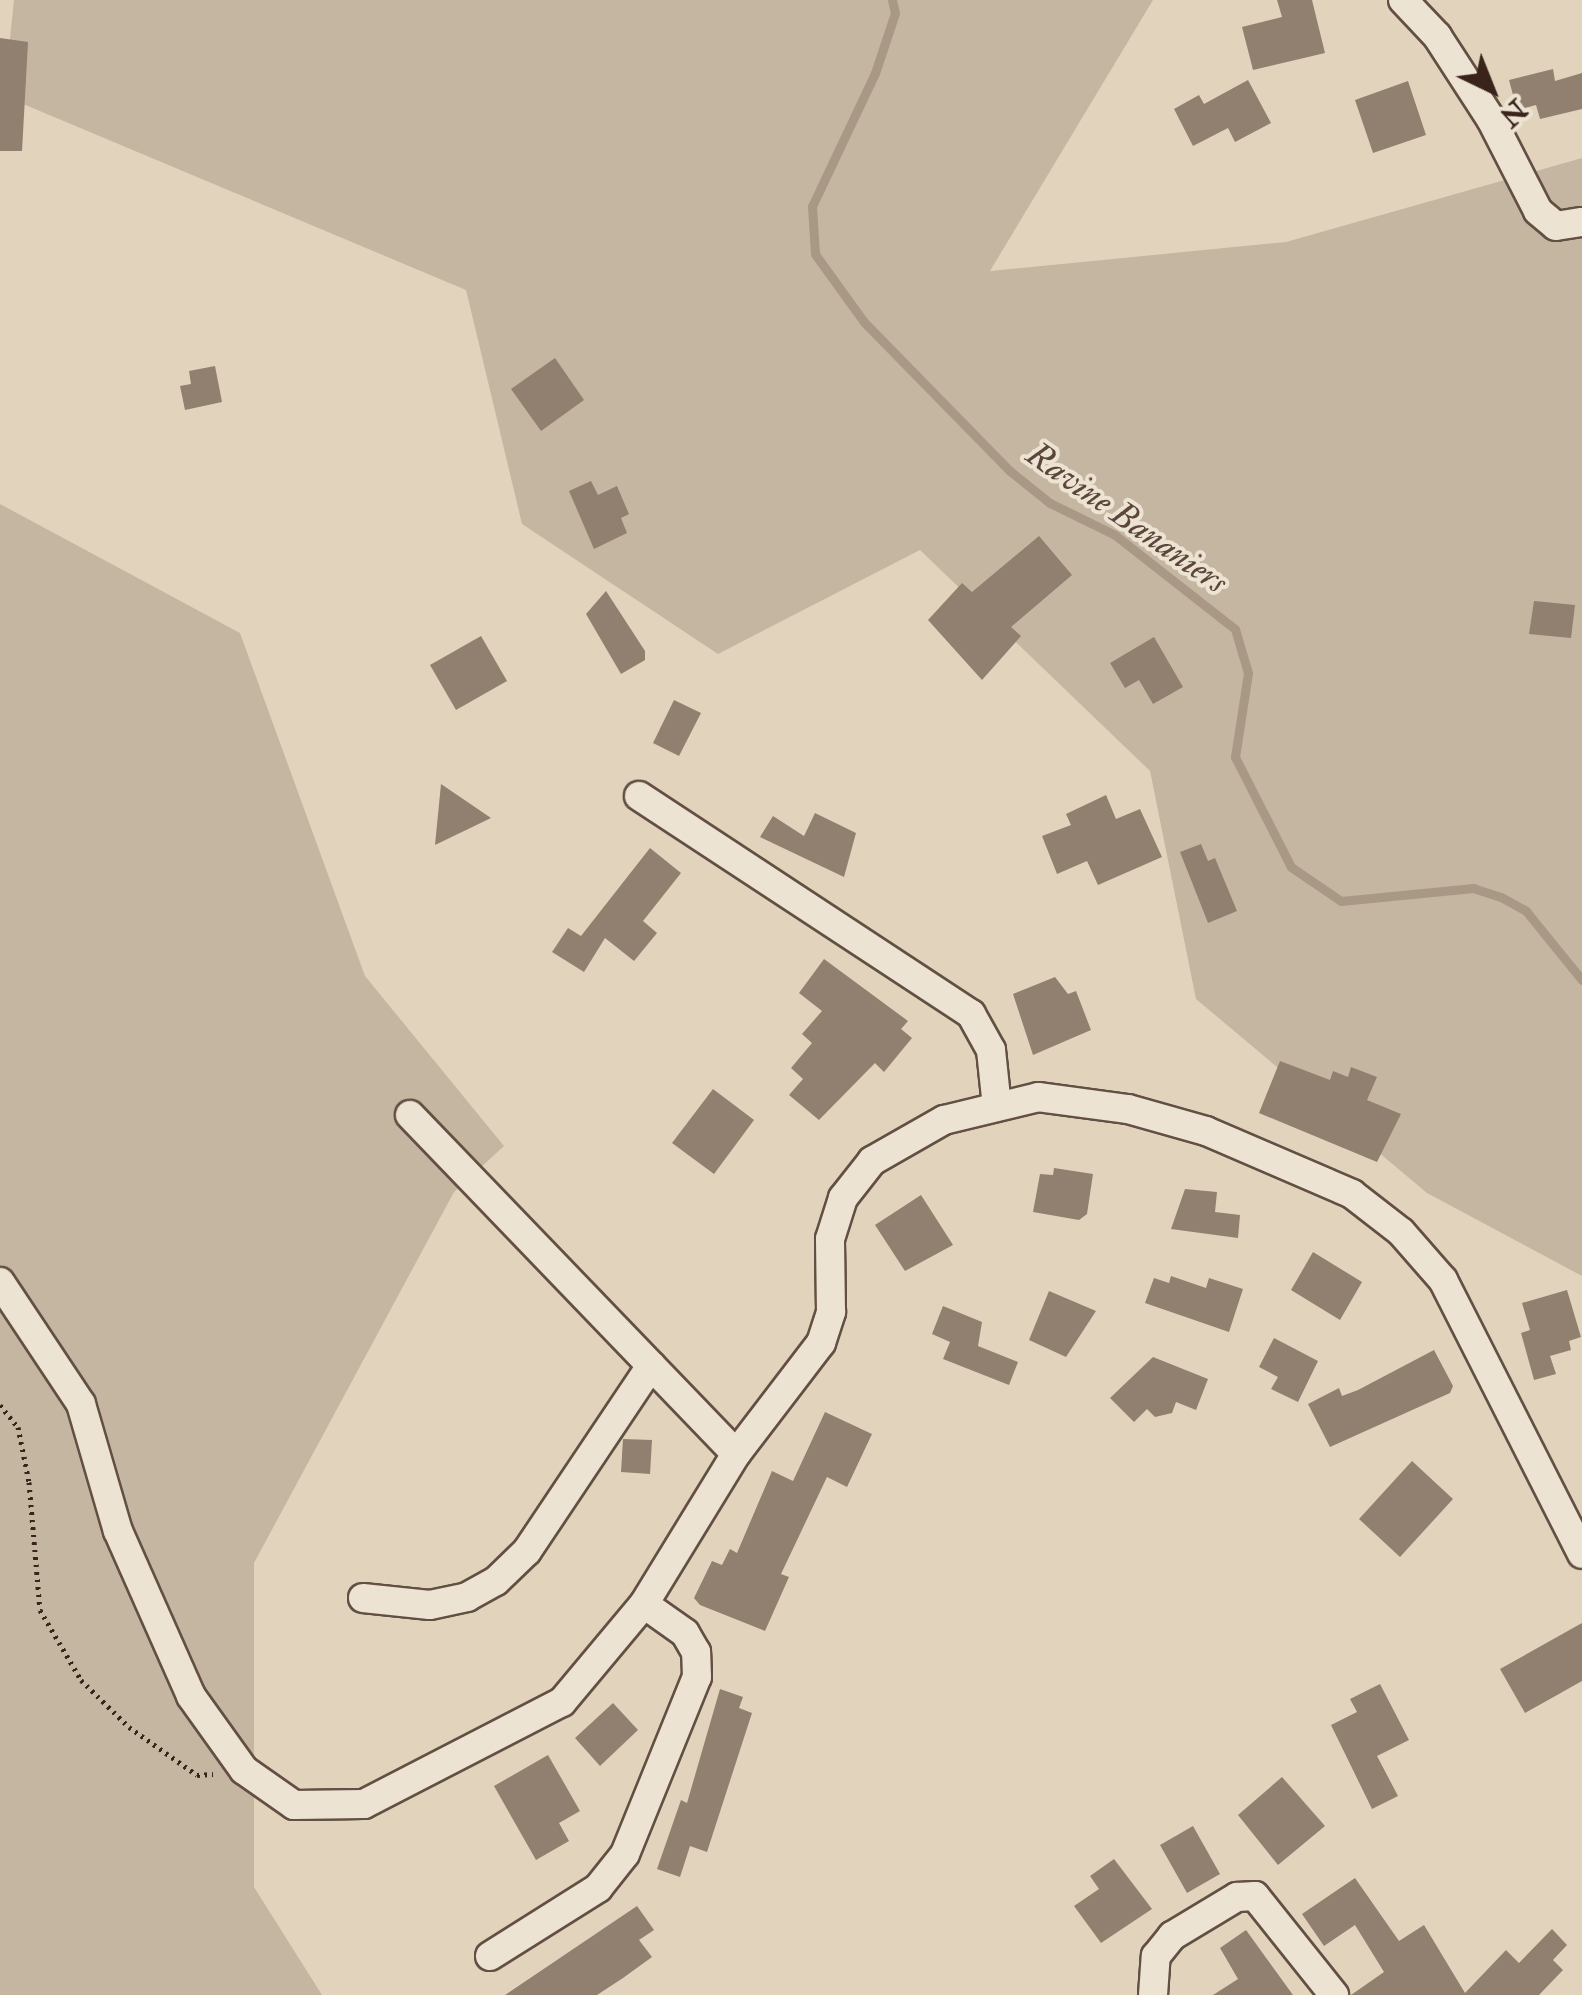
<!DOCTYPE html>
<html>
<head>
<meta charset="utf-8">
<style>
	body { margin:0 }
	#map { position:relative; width:1582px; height:1995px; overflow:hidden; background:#e2d4bc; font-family:"IM FELL Double Pica",serif }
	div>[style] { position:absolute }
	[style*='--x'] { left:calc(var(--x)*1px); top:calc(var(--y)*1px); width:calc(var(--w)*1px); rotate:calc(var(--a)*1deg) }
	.green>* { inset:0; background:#c5b6a1 }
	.stream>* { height:9px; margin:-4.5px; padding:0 4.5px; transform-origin:4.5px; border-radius:4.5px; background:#a99885 }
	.building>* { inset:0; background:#917f6f }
	.path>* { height:5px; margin-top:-2.5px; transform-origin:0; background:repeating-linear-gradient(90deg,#39231b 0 2.5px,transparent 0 7.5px) }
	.roads { filter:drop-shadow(2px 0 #634f43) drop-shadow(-2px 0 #634f43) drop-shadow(0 2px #634f43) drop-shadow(0 -2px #634f43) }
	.street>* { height:28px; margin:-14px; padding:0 14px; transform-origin:14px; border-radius:14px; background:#ece3d3 }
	span { translate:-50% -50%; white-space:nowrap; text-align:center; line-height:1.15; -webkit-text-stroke:8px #ece3d3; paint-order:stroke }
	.water-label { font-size:35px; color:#5b463b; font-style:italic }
	.north { position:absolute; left:1442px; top:40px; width:100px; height:100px; -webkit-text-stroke:8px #ece3d3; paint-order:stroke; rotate:137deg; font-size:28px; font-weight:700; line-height:40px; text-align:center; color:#39231b }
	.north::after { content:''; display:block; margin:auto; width:35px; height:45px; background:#39231b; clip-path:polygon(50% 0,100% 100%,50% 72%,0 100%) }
</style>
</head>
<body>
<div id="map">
	<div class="green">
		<div style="clip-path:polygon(14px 0,1153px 0,990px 271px,1286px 242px,1582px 158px,1582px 1276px,1427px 1193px,1196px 999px,1150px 771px,920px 550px,718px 654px,522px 524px,466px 290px,4px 96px)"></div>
		<div style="clip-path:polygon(0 504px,240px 633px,365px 976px,504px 1146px,454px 1192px,254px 1563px,254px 1887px,322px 1995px,0 1995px)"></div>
	</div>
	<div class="stream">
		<div style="--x:892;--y:0;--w:13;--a:77"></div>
		<div style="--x:895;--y:13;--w:63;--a:108.4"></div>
		<div style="--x:875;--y:73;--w:147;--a:115.3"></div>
		<div style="--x:812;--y:206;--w:48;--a:86.4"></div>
		<div style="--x:815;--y:254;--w:84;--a:54.2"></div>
		<div style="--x:864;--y:322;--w:209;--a:45.6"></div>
		<div style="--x:1010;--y:471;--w:51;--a:38.7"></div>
		<div style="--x:1050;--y:503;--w:72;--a:26.2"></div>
		<div style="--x:1115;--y:535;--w:152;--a:38.1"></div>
		<div style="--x:1235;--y:629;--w:46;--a:73.5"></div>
		<div style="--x:1248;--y:673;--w:85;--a:98.8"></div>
		<div style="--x:1235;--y:757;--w:123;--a:63"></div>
		<div style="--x:1291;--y:867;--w:60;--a:34.2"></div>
		<div style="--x:1341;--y:901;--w:133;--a:-5.6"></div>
		<div style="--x:1473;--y:888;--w:29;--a:18"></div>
		<div style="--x:1501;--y:897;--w:29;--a:29"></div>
		<div style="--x:1526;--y:911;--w:89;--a:50.9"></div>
	</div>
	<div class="building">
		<div style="clip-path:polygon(1277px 0,1312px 0,1325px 53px,1253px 70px,1242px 27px,1282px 17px)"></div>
		<div style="clip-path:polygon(0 38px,28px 42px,22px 151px,0 151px)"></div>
		<div style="clip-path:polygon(1553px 69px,1555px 81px,1582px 73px,1582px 109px,1540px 119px,1536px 105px,1517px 110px,1509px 80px)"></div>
		<div style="clip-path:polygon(1248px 80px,1271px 123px,1235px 142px,1228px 128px,1193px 146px,1174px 109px,1199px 95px,1204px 104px)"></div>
		<div style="clip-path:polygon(1408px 81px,1426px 135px,1373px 153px,1355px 100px)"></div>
		<div style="clip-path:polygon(555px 358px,584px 400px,541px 431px,511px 389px)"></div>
		<div style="clip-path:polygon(215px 366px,222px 402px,185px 410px,180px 386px,191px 384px,189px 371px)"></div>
		<div style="clip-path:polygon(591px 481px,598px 495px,617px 486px,629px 514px,621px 518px,627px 533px,594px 549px,569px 491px)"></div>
		<div style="clip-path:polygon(1039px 536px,1072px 575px,1011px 627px,1021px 636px,982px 680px,928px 620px,962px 583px,972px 592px)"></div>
		<div style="clip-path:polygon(606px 591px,645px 651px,645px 660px,621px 674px,586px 614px)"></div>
		<div style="clip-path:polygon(1534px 601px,1575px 605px,1571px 638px,1529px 634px)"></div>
		<div style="clip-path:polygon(481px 636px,507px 681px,456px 710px,430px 665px)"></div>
		<div style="clip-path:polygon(1154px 637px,1183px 687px,1153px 704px,1139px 680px,1125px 688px,1110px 663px)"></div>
		<div style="clip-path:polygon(674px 700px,701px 713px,679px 756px,653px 743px)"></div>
		<div style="clip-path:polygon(441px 784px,491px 818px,435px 845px)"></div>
		<div style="clip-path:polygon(1106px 795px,1116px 819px,1140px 809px,1162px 857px,1098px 885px,1087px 861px,1057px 874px,1042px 836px,1071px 825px,1066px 814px)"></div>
		<div style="clip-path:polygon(815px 813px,856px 833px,844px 877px,760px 837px,773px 816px,804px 836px)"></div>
		<div style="clip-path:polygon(1201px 844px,1208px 861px,1215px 858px,1237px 911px,1208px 923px,1180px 852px)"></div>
		<div style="clip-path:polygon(650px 848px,681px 873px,643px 921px,657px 933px,634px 961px,605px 938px,584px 972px,552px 952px,568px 928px,581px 936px)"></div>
		<div style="clip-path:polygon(824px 959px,908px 1021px,901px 1029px,912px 1038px,884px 1072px,875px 1063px,819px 1120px,789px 1095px,803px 1079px,791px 1068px,812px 1043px,802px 1034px,822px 1011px,799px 993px)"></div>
		<div style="clip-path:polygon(1055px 977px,1068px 994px,1076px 991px,1091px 1030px,1033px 1055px,1013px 994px)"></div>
		<div style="clip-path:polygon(1280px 1061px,1330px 1080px,1333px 1071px,1348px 1077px,1351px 1067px,1377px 1077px,1367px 1100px,1401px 1114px,1377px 1162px,1259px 1113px)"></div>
		<div style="clip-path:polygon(713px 1089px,754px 1120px,714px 1174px,672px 1143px)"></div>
		<div style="clip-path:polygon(1054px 1168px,1093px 1174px,1087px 1214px,1079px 1220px,1033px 1212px,1040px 1174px,1053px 1175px)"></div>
		<div style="clip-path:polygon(1185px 1189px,1217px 1192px,1215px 1212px,1240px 1215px,1238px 1238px,1171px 1229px)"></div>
		<div style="clip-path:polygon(921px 1195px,953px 1245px,905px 1271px,875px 1225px)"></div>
		<div style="clip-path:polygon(1313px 1252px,1362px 1282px,1340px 1320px,1291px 1290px)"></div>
		<div style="clip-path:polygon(1171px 1276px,1206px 1288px,1209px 1278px,1243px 1289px,1229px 1332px,1145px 1303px,1154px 1278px,1169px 1283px)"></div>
		<div style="clip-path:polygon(1567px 1290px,1581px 1337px,1569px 1341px,1571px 1350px,1550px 1356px,1556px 1374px,1534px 1380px,1521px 1333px,1530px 1330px,1522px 1303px)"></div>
		<div style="clip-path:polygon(1049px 1291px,1096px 1311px,1066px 1357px,1029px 1340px)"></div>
		<div style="clip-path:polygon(943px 1306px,982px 1322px,978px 1346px,1018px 1362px,1009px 1385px,943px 1359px,950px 1342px,932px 1334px)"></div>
		<div style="clip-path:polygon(1274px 1338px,1318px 1361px,1298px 1402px,1271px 1389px,1278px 1377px,1259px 1367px)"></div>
		<div style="clip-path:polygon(1434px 1350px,1453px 1386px,1450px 1393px,1330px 1447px,1308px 1404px,1339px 1388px,1342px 1396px,1358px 1390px)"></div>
		<div style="clip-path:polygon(1153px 1357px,1208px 1379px,1196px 1410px,1176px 1402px,1172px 1413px,1155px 1417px,1147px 1409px,1134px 1422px,1110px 1398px)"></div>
		<div style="clip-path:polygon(825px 1412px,872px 1434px,847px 1487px,827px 1477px,781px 1574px,789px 1577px,765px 1631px,700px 1605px,694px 1598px,712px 1561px,722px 1565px,730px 1549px,737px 1553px,772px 1471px,793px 1481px)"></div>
		<div style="clip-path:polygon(623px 1439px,652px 1440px,650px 1474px,621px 1472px)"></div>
		<div style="clip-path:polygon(1412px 1461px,1453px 1499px,1400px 1557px,1359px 1519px)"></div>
		<div style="clip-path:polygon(1582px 1623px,1582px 1681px,1525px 1713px,1500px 1669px)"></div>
		<div style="clip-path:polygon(1380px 1684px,1409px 1740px,1377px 1756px,1398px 1796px,1372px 1809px,1331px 1725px,1357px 1712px,1350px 1699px)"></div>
		<div style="clip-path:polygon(720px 1689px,743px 1697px,739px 1708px,752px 1713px,707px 1852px,690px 1846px,680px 1877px,657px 1869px,681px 1800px,687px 1803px)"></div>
		<div style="clip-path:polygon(613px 1703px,638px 1730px,600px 1766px,575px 1738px)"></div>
		<div style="clip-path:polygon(548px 1755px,580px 1811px,559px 1823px,569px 1841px,536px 1860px,494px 1786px)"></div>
		<div style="clip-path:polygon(1282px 1777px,1325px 1826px,1278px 1865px,1238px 1815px)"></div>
		<div style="clip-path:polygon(1193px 1826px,1220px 1874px,1187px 1893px,1160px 1845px)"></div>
		<div style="clip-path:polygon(1114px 1859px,1152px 1909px,1101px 1943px,1074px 1906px,1099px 1889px,1090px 1876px)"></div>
		<div style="clip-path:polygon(1355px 1878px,1399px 1941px,1424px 1925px,1465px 1993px,1506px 1950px,1519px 1963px,1552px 1929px,1567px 1945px,1553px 1960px,1563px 1970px,1539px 1995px,1351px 1995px,1384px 1972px,1355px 1925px,1324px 1946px,1302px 1914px)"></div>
		<div style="clip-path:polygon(637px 1906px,654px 1930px,639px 1940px,652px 1957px,623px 1978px,597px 1995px,505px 1995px)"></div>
		<div style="clip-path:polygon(1246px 1930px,1293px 1995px,1213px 1995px,1238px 1979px,1220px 1948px)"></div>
	</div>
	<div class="path">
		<div style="--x:0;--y:1405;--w:28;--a:51"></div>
		<div style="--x:18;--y:1427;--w:56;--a:78.7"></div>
		<div style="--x:29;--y:1482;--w:128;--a:85.1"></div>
		<div style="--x:40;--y:1610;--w:81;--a:59.6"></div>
		<div style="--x:81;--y:1680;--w:67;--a:44.4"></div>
		<div style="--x:129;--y:1727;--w:83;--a:35.2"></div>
		<div style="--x:197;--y:1775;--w:16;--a:-4"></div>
	</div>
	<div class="roads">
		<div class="street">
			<div style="--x:1403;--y:0;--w:50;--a:46.6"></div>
			<div style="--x:1437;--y:36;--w:99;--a:57"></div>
			<div style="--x:1491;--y:119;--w:103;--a:62.9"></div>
			<div style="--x:1538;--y:211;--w:23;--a:40"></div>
			<div style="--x:1556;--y:226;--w:26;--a:-9"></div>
			<div style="--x:639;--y:796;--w:397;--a:33.3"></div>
			<div style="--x:971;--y:1014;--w:41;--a:60.9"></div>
			<div style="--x:991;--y:1050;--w:57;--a:84"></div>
			<div style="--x:410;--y:1115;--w:470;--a:46.1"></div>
			<div style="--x:0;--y:1282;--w:146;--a:56.4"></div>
			<div style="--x:81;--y:1404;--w:132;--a:73.8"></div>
			<div style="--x:118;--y:1531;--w:180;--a:66.1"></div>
			<div style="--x:191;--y:1696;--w:91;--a:54.4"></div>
			<div style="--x:244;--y:1770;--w:61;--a:35"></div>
			<div style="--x:294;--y:1805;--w:70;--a:-0.8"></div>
			<div style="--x:364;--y:1804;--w:223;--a:-27.3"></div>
			<div style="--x:562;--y:1702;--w:128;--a:-50.1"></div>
			<div style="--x:644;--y:1604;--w:176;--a:-58.5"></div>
			<div style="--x:736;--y:1454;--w:140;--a:-52.6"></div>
			<div style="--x:821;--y:1343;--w:33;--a:-72"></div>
			<div style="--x:831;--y:1312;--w:73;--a:-90.8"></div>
			<div style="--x:830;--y:1239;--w:43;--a:-72.4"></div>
			<div style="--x:843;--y:1198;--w:47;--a:-51.9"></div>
			<div style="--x:872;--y:1161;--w:83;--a:-29.7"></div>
			<div style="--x:944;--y:1120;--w:97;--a:-13.7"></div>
			<div style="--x:1038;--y:1097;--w:91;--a:7.6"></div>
			<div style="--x:1128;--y:1109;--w:81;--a:15.8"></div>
			<div style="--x:1206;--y:1131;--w:159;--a:23.3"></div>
			<div style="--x:1352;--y:1194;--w:62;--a:37.8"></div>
			<div style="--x:1401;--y:1232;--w:64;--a:48.8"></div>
			<div style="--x:1443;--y:1280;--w:307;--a:63.1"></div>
			<div style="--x:363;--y:1598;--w:67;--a:6"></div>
			<div style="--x:430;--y:1605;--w:38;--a:-12"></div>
			<div style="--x:467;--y:1597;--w:33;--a:-29"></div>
			<div style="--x:496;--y:1581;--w:43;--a:-44.1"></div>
			<div style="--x:527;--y:1551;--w:223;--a:-56.2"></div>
			<div style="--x:490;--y:1956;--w:128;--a:-32.2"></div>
			<div style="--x:598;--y:1888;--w:43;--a:-51.5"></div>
			<div style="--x:625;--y:1854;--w:191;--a:-67.9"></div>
			<div style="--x:697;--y:1677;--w:25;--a:-92"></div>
			<div style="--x:696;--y:1652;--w:22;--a:-120"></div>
			<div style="--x:685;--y:1633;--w:50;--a:-144.7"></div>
			<div style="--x:1153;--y:1995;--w:39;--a:-86"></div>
			<div style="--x:1156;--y:1956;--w:26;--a:-51"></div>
			<div style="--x:1172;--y:1936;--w:76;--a:-31"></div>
			<div style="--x:1237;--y:1897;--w:18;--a:-3"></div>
			<div style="--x:1255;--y:1896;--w:127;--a:51.4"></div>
		</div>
	</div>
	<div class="water-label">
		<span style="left:1127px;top:518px;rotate:35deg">Ravine Bananiers</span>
	</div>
	<div class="north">N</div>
</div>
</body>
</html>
